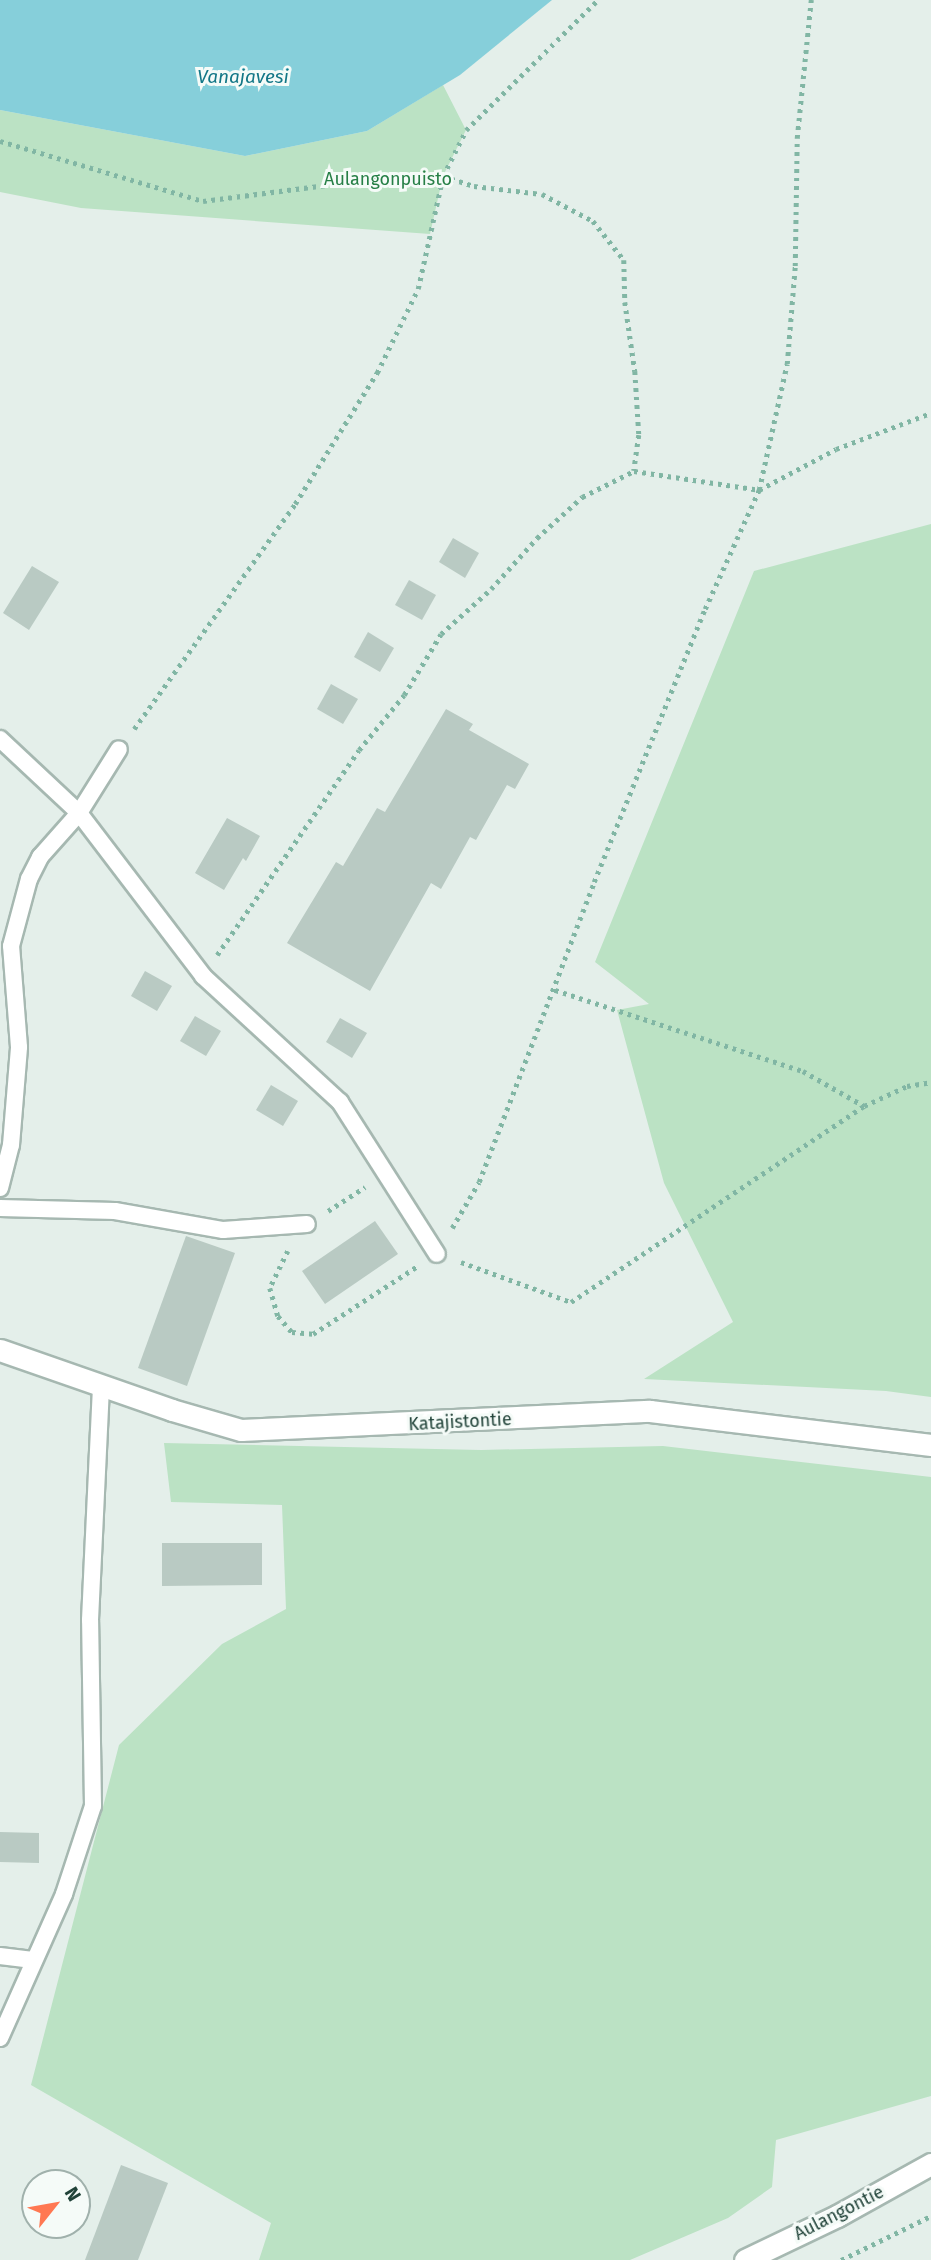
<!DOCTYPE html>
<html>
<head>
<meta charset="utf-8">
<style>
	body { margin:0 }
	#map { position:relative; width:931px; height:2260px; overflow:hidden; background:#e4efea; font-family:"Fira Sans",sans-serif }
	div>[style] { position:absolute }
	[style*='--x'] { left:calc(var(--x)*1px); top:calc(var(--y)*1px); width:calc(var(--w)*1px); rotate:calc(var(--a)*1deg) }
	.green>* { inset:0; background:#bbe2c4 }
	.water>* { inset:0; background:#86cfda }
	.building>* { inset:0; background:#b9cac3 }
	.path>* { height:4.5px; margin-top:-2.25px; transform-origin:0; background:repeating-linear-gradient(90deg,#81b6a4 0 3.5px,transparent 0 8.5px) }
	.roads { filter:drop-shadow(2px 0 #a6b8b1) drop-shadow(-2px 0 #a6b8b1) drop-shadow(0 2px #a6b8b1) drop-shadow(0 -2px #a6b8b1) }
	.service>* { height:16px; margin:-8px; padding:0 8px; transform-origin:8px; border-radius:8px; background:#fff }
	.minor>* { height:21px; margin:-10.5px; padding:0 10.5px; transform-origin:10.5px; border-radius:10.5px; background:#fff }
	.tertiary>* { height:21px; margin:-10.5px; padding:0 10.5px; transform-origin:10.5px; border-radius:10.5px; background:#fff }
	span { translate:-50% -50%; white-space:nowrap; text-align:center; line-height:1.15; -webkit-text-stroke:6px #f5fbf8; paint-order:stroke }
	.park-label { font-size:18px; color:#267f46 }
	.street-label { font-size:18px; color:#214339 }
	.water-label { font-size:19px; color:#137787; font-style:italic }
	.north { position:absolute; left:21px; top:2169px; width:70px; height:70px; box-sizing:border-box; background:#f5fbf8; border:2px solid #a0b1ac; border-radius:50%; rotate:59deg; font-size:19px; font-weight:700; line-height:28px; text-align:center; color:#214339 }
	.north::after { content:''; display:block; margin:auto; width:24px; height:32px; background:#ff7852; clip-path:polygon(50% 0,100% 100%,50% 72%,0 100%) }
</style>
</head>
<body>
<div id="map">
	<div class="green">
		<div style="clip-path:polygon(443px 85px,466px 130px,443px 176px,430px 234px,81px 208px,0 192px,0 110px,245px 156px,367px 131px)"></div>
		<div style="clip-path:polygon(931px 524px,931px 1397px,886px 1391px,644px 1379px,733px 1322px,664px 1183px,617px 1010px,649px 1004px,595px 962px,754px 571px)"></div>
		<div style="clip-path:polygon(164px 1443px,481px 1450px,663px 1446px,931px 1477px,931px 2096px,776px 2140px,772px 2187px,728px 2218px,630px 2260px,259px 2260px,271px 2223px,31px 2085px,119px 1745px,222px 1644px,286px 1609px,282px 1505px,171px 1502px)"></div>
	</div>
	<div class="water">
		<div style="clip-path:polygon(0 0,552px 0,460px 75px,367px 131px,245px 156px,0 110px)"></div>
	</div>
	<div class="building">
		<div style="clip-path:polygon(453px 538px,479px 553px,465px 578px,439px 562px)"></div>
		<div style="clip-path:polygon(32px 566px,59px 582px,29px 630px,3px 613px)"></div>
		<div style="clip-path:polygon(409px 580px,436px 595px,422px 620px,395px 605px)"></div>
		<div style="clip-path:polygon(368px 632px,394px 648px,380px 672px,354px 657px)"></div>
		<div style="clip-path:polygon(331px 684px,358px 699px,343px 724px,317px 709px)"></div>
		<div style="clip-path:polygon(446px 709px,473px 724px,469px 730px,529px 764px,515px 789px,507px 785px,476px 840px,470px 837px,441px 889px,431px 883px,370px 991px,287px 943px,336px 862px,343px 866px,377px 808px,385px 812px)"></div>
		<div style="clip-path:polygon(227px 818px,260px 836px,246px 861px,243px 858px,224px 890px,195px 873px)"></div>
		<div style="clip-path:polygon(145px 971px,172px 986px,157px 1011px,131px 996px)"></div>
		<div style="clip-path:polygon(195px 1016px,221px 1031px,206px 1056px,180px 1041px)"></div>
		<div style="clip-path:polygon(340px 1018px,367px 1033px,352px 1058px,326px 1042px)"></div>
		<div style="clip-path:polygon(271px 1085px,298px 1101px,283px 1126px,256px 1110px)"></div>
		<div style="clip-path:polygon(375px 1221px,398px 1254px,325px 1304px,302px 1271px)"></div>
		<div style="clip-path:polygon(186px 1236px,235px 1253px,187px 1386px,138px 1368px)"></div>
		<div style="clip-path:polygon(162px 1543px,262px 1543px,262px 1585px,162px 1586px)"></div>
		<div style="clip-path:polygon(0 1832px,39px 1833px,39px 1863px,0 1862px)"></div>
		<div style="clip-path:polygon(121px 2165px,168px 2183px,138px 2260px,85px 2260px)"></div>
	</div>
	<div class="path">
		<div style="--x:0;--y:141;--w:212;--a:16.5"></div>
		<div style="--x:203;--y:201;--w:179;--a:-7.4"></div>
		<div style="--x:381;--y:178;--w:62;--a:-1.8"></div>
		<div style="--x:443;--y:176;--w:33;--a:18"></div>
		<div style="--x:474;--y:186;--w:68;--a:6.7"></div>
		<div style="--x:542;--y:194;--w:58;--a:27.9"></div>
		<div style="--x:593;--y:221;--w:50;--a:51.5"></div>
		<div style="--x:624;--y:260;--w:42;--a:88.6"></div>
		<div style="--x:625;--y:302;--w:70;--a:81.8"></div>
		<div style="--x:635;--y:371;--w:64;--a:86.4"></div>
		<div style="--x:639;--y:435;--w:36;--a:98"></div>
		<div style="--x:134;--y:729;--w:277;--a:-54.4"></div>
		<div style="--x:295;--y:504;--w:155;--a:-58"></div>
		<div style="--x:377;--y:373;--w:93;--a:-64"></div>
		<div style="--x:418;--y:289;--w:116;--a:-77.5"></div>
		<div style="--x:443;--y:176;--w:51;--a:-63.4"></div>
		<div style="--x:466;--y:130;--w:185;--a:-44.6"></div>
		<div style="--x:217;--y:955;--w:249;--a:-55.3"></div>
		<div style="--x:359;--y:750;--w:71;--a:-50.7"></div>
		<div style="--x:404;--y:695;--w:71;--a:-58.8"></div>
		<div style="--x:441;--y:634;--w:67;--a:-42"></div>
		<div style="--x:491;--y:589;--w:69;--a:-48"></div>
		<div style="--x:537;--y:538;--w:61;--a:-42.3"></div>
		<div style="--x:582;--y:497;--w:58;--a:-26.6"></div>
		<div style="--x:634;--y:471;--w:126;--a:8.6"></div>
		<div style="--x:759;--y:490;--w:87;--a:-28"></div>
		<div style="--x:836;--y:449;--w:102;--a:-20.8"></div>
		<div style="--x:555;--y:990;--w:261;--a:18.1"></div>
		<div style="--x:803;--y:1071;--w:70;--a:29.8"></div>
		<div style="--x:328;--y:1211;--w:44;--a:-33"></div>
		<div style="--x:452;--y:1228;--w:53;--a:-59.6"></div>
		<div style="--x:479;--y:1182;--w:321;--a:-69"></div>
		<div style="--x:594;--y:882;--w:295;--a:-67.9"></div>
		<div style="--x:705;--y:609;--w:131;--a:-65.6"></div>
		<div style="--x:759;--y:490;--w:129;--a:-77.5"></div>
		<div style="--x:787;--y:364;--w:98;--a:-85.3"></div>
		<div style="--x:795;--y:266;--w:128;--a:-89.1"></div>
		<div style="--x:797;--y:138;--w:139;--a:-84.2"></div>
		<div style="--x:288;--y:1251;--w:41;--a:115.9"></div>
		<div style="--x:270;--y:1288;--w:29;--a:74"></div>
		<div style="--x:278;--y:1316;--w:21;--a:49"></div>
		<div style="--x:292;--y:1332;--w:21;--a:5"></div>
		<div style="--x:313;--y:1334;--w:123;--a:-33"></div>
		<div style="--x:461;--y:1262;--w:117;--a:20"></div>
		<div style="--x:571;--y:1302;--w:353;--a:-33.8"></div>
		<div style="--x:864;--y:1106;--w:47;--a:-24.9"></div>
		<div style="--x:907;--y:1086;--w:24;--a:-9"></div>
		<div style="--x:841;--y:2260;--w:100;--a:-26.1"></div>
	</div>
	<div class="roads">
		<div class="service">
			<div style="--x:0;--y:739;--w:108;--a:43.1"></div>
			<div style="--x:79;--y:813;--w:205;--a:52.7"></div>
			<div style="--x:203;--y:976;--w:186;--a:42.6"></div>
			<div style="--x:340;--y:1102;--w:180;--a:57.5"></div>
			<div style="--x:0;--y:1188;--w:44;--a:-75.7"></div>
			<div style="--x:11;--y:1145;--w:98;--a:-85.3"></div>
			<div style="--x:19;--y:1047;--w:101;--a:-94.5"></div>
			<div style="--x:11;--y:946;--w:69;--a:-75"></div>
			<div style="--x:29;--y:879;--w:25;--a:-63"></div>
			<div style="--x:40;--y:857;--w:59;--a:-48.4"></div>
			<div style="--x:79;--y:813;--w:75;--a:-58"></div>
			<div style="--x:0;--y:1208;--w:115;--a:1.5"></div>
			<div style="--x:115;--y:1211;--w:110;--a:10"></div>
			<div style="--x:223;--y:1230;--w:84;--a:-4.1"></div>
			<div style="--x:0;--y:1956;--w:33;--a:7"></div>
			<div style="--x:0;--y:2038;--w:158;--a:-66"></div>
			<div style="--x:64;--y:1894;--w:93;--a:-71.8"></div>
			<div style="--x:93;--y:1806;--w:186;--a:-90.9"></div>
			<div style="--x:90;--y:1620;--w:235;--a:-87.3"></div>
		</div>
		<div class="minor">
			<div style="--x:0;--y:1350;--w:182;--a:19.2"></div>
			<div style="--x:172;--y:1410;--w:72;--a:16.2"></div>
			<div style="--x:241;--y:1430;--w:409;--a:-2.7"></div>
			<div style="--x:650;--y:1411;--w:283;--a:6.9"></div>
		</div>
		<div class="tertiary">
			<div style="--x:745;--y:2260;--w:102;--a:-25.6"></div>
			<div style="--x:837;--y:2216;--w:107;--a:-29"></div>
		</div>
	</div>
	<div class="park-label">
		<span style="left:388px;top:179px">Aulangonpuisto</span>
	</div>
	<div class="street-label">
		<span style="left:460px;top:1422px;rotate:-3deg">Katajistontie</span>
		<span style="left:839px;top:2213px;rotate:-27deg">Aulangontie</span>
	</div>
	<div class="water-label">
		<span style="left:243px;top:77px">Vanajavesi</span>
	</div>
	<div class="north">N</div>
</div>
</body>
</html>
